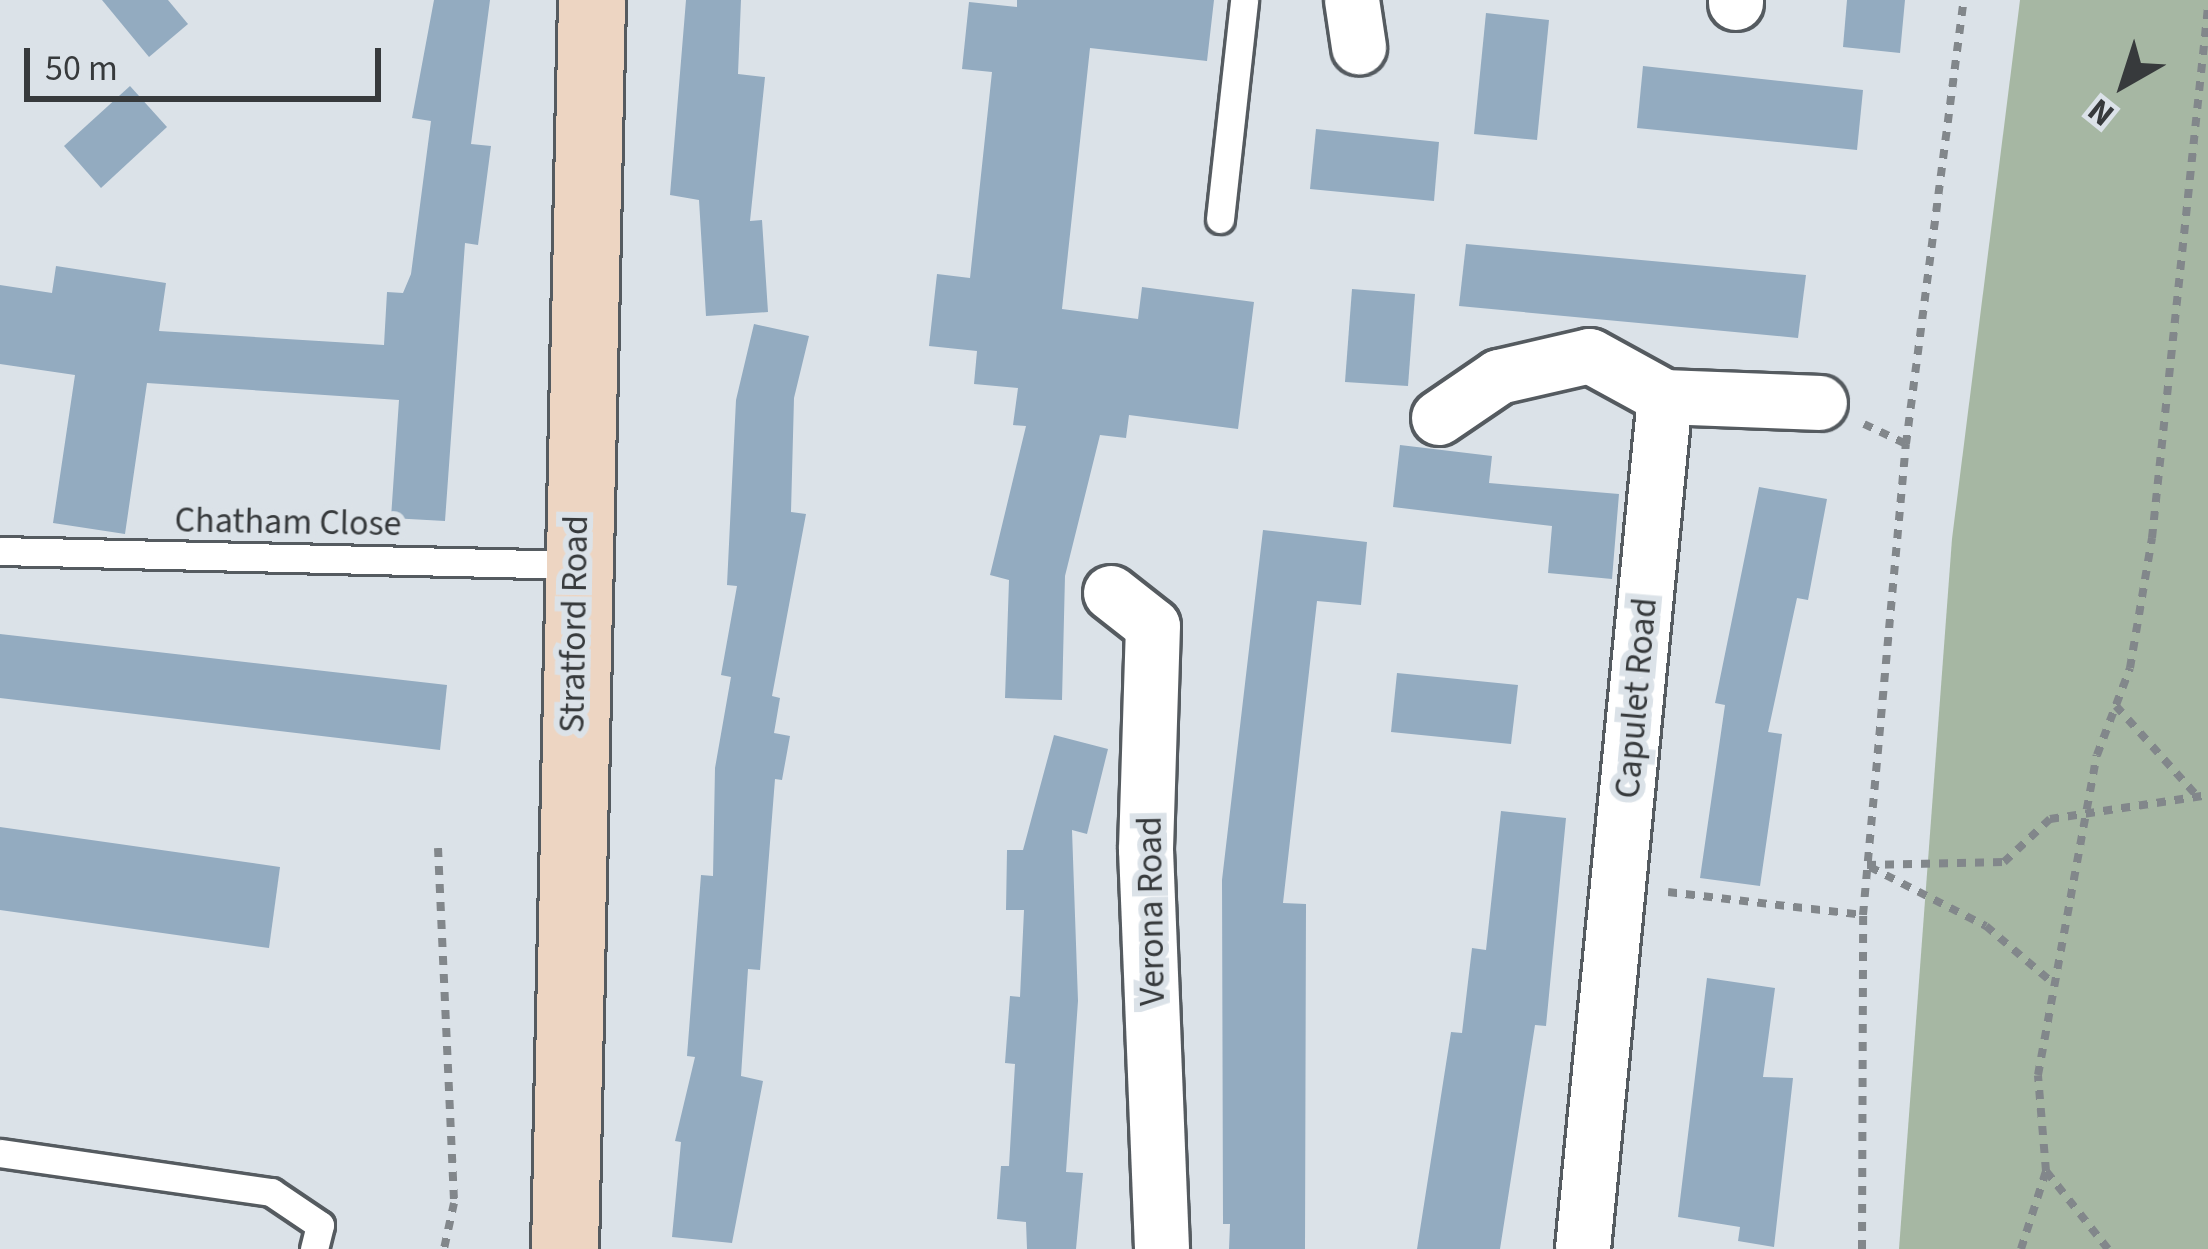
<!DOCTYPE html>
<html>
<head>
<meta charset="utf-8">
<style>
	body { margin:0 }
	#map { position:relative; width:2208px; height:1249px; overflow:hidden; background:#dbe2e8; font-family:"Source Sans 3",sans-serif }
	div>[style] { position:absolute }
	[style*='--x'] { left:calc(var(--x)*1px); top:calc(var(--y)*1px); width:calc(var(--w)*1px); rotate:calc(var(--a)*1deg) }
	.green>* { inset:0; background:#a6b7a3 }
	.building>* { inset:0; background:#93abc0 }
	.path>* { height:8px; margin-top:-4px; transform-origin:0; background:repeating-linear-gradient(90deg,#82878b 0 9px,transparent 0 18px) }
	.roads { filter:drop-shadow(3px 0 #555b60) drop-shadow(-3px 0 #555b60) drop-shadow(0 3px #555b60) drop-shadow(0 -3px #555b60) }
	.lane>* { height:27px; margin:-13.5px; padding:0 13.5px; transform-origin:13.5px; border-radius:13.5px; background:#fff }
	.street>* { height:54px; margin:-27px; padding:0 27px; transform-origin:27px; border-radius:27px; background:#fff }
	.secondary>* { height:66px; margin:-33px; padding:0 33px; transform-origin:33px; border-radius:33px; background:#edd5c2 }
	span { translate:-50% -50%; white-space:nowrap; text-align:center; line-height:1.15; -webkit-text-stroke:12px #dbe2e8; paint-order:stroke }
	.street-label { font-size:36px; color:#373a3c }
	.north { position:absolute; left:2064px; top:24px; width:120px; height:120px; -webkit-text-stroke:9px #dbe2e8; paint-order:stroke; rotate:219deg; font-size:33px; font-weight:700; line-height:48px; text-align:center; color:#373a3c }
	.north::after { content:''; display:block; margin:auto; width:42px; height:54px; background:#373a3c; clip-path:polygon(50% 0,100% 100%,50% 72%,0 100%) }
	.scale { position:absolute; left:24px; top:48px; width:357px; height:54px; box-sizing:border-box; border:6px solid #373a3c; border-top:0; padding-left:15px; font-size:36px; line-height:42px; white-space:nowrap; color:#373a3c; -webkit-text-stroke:9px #dbe2e8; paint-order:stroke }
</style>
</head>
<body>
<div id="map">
	<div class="green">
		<div style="clip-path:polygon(2020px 0,2208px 0,2208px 1249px,1899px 1249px,1952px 539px)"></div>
	</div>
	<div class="building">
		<div style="clip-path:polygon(102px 0,168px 0,188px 24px,149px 57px)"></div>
		<div style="clip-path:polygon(434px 0,490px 0,471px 144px,491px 146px,478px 245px,465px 243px,445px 521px,391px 518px,399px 400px,147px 383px,125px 534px,53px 523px,75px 375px,0 364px,0 285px,52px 293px,56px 266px,166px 283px,159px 331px,384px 345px,387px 292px,403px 293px,411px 274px,431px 121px,412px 118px)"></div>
		<div style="clip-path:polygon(686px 0,741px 0,738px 74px,765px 77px,750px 221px,762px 220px,768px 312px,706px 316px,699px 200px,670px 195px)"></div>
		<div style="clip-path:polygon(1017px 0,1214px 0,1207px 61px,1090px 48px,1062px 309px,1138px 319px,1142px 287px,1254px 302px,1238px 429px,1129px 415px,1126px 438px,1100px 435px,1065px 576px,1062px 700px,1005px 698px,1009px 580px,990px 575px,1026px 426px,1013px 425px,1018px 388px,974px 384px,977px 351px,929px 346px,937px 274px,970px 278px,992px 72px,962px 69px,969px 2px,1017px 7px)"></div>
		<div style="clip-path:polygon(1847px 0,1905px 0,1900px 53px,1843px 47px)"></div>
		<div style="clip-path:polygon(1486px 13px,1549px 20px,1537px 140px,1474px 134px)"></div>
		<div style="clip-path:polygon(1643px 66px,1863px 90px,1857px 150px,1637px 128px)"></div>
		<div style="clip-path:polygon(130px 86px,167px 127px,101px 188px,64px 146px)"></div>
		<div style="clip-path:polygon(1316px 129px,1439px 142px,1434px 201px,1310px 189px)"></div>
		<div style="clip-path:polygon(1466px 244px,1806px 275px,1798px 338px,1459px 306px)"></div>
		<div style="clip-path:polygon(1352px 289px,1415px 294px,1408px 386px,1345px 382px)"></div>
		<div style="clip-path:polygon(754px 324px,809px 336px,794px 398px,791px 512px,806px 514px,772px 696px,780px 698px,774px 733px,790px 736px,782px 780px,775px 779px,760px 970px,748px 969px,741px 1076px,763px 1081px,732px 1243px,672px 1237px,681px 1142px,675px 1141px,695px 1057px,687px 1056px,701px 875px,713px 876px,715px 768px,731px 677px,721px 675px,737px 586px,727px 585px,736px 400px)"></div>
		<div style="clip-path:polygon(1400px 445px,1492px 456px,1489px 483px,1619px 494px,1612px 579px,1548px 573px,1552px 526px,1393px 507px)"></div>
		<div style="clip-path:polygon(1759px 487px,1827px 499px,1808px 600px,1797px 598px,1768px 732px,1782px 734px,1760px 886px,1700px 878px,1725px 705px,1715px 703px)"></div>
		<div style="clip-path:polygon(1263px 530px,1367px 542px,1361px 605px,1317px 601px,1283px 903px,1306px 904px,1305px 1249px,1229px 1249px,1230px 1224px,1223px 1224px,1222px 880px)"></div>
		<div style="clip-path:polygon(0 634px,447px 685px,440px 750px,0 698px)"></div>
		<div style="clip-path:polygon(1397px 673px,1518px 685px,1511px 744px,1391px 732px)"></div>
		<div style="clip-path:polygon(1054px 735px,1108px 749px,1087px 834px,1072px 830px,1078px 1001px,1066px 1172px,1083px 1173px,1076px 1249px,1027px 1249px,1026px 1222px,997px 1219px,1001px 1166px,1009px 1166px,1015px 1064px,1005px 1063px,1010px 996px,1020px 997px,1024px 910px,1006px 910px,1007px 850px,1023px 850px)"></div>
		<div style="clip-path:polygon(1501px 811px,1566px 818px,1546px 1026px,1535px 1025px,1500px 1249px,1417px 1249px,1451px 1032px,1462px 1033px,1472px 948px,1486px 950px)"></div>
		<div style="clip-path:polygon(0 827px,280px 867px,269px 948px,0 910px)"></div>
		<div style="clip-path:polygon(1707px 978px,1775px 988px,1763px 1077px,1793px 1078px,1774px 1247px,1738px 1241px,1740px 1227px,1678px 1217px)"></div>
	</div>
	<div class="path">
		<div style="--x:1864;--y:424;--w:47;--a:25.5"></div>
		<div style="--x:2116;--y:706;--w:122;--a:48"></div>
		<div style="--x:438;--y:848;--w:355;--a:87.4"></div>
		<div style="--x:454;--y:1203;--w:47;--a:102.3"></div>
		<div style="--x:1867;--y:865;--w:137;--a:-1.3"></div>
		<div style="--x:2004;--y:862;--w:63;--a:-43.1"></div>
		<div style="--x:2050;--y:819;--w:160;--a:-8.6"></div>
		<div style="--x:1870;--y:867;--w:130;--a:27"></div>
		<div style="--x:1986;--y:926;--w:89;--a:40.5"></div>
		<div style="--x:1668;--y:892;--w:196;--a:6.7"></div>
		<div style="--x:1862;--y:1249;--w:334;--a:-89.8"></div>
		<div style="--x:1863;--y:915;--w:473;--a:-84.8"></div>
		<div style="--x:1906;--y:444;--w:448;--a:-82.6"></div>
		<div style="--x:2021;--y:1249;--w:82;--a:-72.2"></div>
		<div style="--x:2108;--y:1249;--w:100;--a:-128.5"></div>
		<div style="--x:2046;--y:1171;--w:96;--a:-94.8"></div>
		<div style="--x:2038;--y:1075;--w:325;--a:-79.6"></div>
		<div style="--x:2097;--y:755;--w:93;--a:-69.2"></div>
		<div style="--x:2130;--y:668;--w:132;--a:-80.4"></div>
		<div style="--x:2152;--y:538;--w:534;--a:-83.98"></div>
	</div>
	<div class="roads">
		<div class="lane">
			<div style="--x:1220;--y:219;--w:220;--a:-83.7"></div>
			<div style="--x:0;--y:551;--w:575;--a:1.39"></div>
			<div style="--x:0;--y:1153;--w:274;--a:8.2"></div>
			<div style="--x:271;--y:1192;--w:59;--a:34"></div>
			<div style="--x:320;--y:1225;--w:25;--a:104"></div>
		</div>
		<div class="street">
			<div style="--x:1352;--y:0;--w:48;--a:81.5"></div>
			<div style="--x:1736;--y:3;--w:3;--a:-90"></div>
			<div style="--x:1665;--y:397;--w:155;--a:2.2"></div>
			<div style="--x:1439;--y:418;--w:73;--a:-34.3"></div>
			<div style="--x:1499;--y:377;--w:93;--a:-13"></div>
			<div style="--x:1590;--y:356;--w:85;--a:28.7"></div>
			<div style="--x:1665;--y:397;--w:856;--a:95.5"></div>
			<div style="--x:1111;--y:593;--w:53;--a:38.2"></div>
			<div style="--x:1153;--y:626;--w:224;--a:91.8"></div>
			<div style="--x:1146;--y:850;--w:399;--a:87.7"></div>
		</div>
		<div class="secondary">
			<div style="--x:565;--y:1249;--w:1249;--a:-88.76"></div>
		</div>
	</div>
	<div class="street-label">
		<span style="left:288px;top:522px;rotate:1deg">Chatham Close</span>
		<span style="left:574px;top:624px;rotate:-89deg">Stratford Road</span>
		<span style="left:1636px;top:698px;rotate:-85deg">Capulet Road</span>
		<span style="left:1151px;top:911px;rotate:-91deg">Verona Road</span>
	</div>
	<div class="north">N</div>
	<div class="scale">50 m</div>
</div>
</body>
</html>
